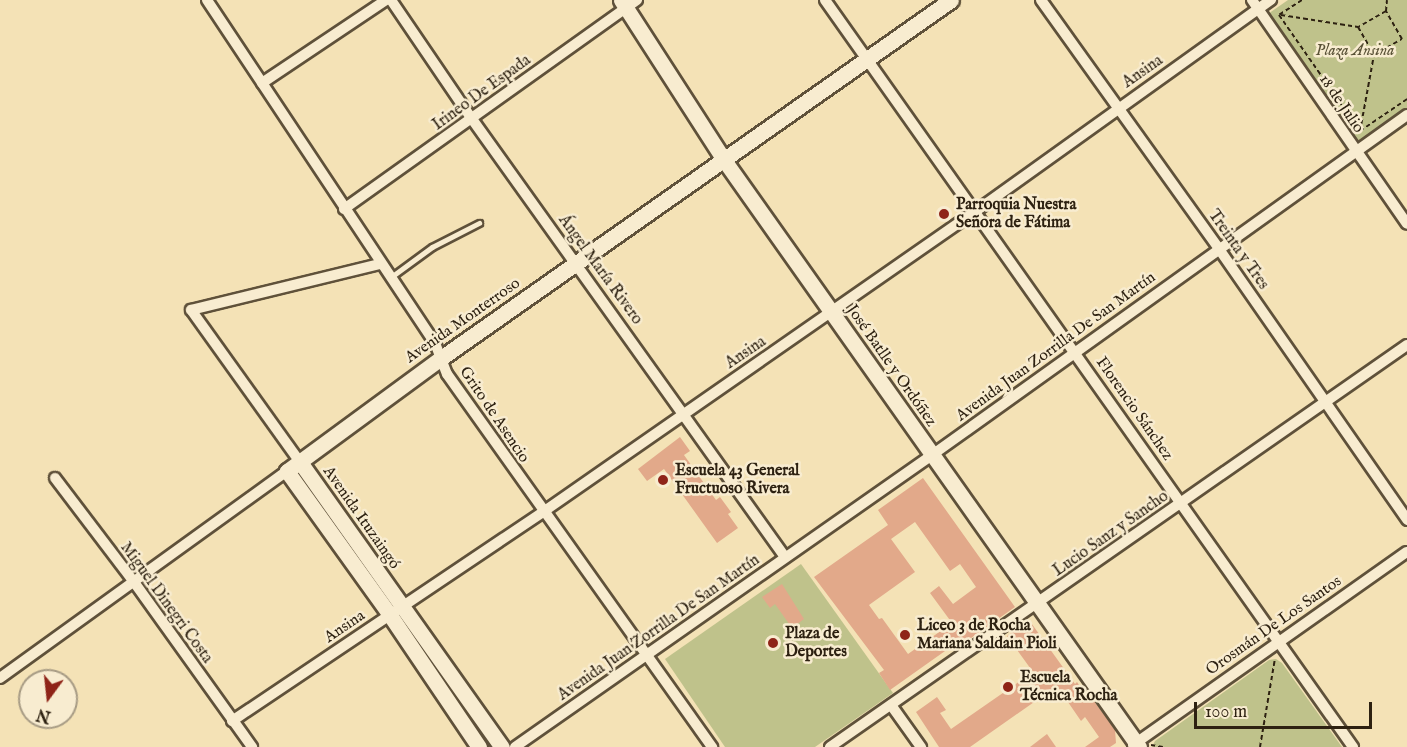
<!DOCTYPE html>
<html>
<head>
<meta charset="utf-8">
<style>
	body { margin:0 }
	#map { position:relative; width:1407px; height:747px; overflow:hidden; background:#f4e2b6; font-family:"IM FELL English",serif }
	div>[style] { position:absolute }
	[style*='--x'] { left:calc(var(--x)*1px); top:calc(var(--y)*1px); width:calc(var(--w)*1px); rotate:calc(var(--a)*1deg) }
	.green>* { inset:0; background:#bfc28b }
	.building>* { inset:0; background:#e2a98a }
	.path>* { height:2px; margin-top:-1px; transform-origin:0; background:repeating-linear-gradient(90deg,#2d2111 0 4.5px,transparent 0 7.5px) }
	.roads { filter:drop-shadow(2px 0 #5f513a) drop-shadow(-2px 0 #5f513a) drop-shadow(0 2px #5f513a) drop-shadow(0 -2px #5f513a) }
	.lane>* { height:5px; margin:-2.5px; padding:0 2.5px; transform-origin:2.5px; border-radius:2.5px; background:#f8ecd0 }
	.street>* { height:10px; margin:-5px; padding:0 5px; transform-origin:5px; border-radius:5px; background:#f8ecd0 }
	.secondary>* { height:15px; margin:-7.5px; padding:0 7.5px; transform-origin:7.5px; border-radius:7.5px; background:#f8ecd0 }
	.dots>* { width:16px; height:16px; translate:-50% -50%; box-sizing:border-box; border:3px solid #f8ecd0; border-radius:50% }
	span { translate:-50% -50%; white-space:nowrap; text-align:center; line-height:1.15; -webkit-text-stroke:5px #f8ecd0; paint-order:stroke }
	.park-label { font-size:16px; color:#595136; font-style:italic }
	.street-label { font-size:16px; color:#2d2111 }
	.poi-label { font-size:16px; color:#2d2111; font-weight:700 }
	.left { translate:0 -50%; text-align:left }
	.north { position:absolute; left:18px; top:669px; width:60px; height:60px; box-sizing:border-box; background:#f8ecd0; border:2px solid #a79b84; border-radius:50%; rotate:195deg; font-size:16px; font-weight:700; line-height:24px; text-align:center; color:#2d2111 }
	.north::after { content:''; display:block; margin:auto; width:21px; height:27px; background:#8f2418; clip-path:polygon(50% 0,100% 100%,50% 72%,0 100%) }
	.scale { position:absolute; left:1194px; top:702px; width:178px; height:27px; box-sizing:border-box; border:3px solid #2d2111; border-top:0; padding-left:8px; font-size:18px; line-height:21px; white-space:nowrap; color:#2d2111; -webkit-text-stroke:4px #f8ecd0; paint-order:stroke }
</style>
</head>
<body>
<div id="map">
	<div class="green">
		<div style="clip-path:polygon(1288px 0,1407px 0,1407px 108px,1358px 144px,1268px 14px)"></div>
		<div style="clip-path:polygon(801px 564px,893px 693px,815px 747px,725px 747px,665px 659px)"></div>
		<div style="clip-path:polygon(1276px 659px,1282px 663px,1342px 747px,1152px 747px,1155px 741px,1269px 660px)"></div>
	</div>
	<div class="building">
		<div style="clip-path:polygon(680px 437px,690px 451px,684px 455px,716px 500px,720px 497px,731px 512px,728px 514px,738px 528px,717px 543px,664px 469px,647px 481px,638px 469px)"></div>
		<div style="clip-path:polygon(evenodd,923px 478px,1015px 607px,964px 643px,962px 639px,890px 690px,879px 673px,884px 670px,814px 577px,888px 525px,878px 510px,923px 478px,915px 522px,950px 571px,960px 564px,976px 587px,953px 604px,939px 586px,930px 593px,952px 623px,908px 654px,882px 618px,879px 619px,869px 605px,915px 572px,891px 539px,915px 522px)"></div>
		<div style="clip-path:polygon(782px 584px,804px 619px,792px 628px,775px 604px,770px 608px,762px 597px)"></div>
		<div style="clip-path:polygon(1029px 620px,1075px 684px,1077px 682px,1086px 695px,1088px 693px,1108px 720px,1115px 730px,1116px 743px,1110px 747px,1085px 747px,1099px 737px,1085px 717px,1081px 721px,1057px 686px,970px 747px,939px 747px,916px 712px,937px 697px,946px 710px,940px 713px,951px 729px,1033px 672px,1007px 636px)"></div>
		<div style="clip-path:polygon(1047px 734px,1056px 747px,1030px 747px)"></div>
	</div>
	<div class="path">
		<div style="--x:1302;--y:0;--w:27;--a:147"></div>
		<div style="--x:1279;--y:15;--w:141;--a:55.1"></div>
		<div style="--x:1360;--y:131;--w:57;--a:-34.2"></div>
		<div style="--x:1386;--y:11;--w:32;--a:150"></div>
		<div style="--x:1358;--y:27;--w:32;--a:60"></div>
		<div style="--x:1374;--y:55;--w:32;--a:-30"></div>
		<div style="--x:1402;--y:39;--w:32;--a:-120"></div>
		<div style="--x:1386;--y:11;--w:11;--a:-85"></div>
		<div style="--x:1281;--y:15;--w:78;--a:8.9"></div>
		<div style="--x:1360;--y:131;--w:77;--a:-79.6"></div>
		<div style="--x:1151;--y:745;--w:12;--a:9"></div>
		<div style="--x:1260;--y:747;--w:90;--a:-80.4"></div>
	</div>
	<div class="roads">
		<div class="lane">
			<div style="--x:391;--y:277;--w:51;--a:-36.2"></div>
			<div style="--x:432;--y:247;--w:53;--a:-27.1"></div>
		</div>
		<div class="street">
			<div style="--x:207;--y:0;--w:412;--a:56.4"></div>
			<div style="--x:435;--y:343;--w:33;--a:69"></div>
			<div style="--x:447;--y:374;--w:458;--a:54.6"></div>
			<div style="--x:391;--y:0;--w:144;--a:55.8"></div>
			<div style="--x:472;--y:119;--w:538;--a:54.45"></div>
			<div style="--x:825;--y:0;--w:915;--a:54.75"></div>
			<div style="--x:1041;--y:0;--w:306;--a:54.4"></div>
			<div style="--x:1219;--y:249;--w:330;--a:55.2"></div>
			<div style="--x:1252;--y:0;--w:272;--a:55.3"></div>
			<div style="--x:262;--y:83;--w:149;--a:-33.8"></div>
			<div style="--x:344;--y:209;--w:360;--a:-35.5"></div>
			<div style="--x:300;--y:462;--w:187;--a:-125.6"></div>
			<div style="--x:191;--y:310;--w:195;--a:-13.7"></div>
			<div style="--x:55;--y:478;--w:131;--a:52.8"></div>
			<div style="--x:134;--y:582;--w:203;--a:54.4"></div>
			<div style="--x:0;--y:678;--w:354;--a:-35.8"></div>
			<div style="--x:891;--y:705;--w:52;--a:54.5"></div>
			<div style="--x:232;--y:721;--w:375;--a:-33.9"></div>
			<div style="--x:543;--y:512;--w:527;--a:-34.81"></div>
			<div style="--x:976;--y:211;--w:363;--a:-35.6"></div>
			<div style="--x:1133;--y:745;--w:335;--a:-35.2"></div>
			<div style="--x:515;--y:747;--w:509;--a:-35"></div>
			<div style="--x:932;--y:455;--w:584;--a:-35.59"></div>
			<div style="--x:830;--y:747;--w:703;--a:-34.87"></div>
		</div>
		<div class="secondary">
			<div style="--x:621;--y:0;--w:190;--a:57.2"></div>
			<div style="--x:724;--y:160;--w:719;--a:54.74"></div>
			<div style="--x:300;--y:462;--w:349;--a:54.7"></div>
			<div style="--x:479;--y:747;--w:159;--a:-124"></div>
			<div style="--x:390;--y:615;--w:177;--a:-125.6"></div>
			<div style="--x:287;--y:471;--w:191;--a:-36.3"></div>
			<div style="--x:441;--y:358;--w:623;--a:-35.07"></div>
		</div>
	</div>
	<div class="dots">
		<div style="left:944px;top:214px;background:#8f2418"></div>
		<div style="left:663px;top:480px;background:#8f2418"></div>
		<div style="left:905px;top:635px;background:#8f2418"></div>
		<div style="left:773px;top:643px;background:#8f2418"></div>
		<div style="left:1008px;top:687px;background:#8f2418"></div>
	</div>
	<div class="park-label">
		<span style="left:1355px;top:51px">Plaza Ansina</span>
	</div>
	<div class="street-label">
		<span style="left:1143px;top:72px;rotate:-35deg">Ansina</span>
		<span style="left:482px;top:93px;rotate:-36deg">Irineo De Espada</span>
		<span style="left:1341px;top:104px;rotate:56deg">18 de Julio</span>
		<span style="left:1238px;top:250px;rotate:55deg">Treinta y Tres</span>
		<span style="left:600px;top:270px;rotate:54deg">Ángel María Rivero</span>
		<span style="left:463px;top:321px;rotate:-35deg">Avenida Monterroso</span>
		<span style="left:1056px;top:347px;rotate:-36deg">Avenida Juan Zorrilla De San Martín</span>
		<span style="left:746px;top:353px;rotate:-34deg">Ansina</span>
		<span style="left:891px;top:366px;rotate:55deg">José Batlle y Ordóñez</span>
		<span style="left:1134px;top:409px;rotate:55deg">Florencio Sánchez</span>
		<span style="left:494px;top:415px;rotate:56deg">Grito de Asencio</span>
		<span style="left:361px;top:518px;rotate:55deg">Avenida Ituzaingó</span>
		<span style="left:1111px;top:534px;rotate:-35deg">Lucio Sanz y Sancho</span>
		<span style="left:166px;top:603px;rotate:54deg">Miguel Dinegri Costa</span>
		<span style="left:1274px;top:626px;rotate:-35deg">Orosmán De Los Santos</span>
		<span style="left:345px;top:627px;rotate:-34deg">Ansina</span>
		<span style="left:659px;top:628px;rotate:-35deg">Avenida Juan Zorrilla De San Martín</span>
	</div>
	<div class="poi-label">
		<span class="left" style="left:956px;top:214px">Parroquia Nuestra<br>Señora de Fátima</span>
		<span class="left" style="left:675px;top:480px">Escuela 43 General<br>Fructuoso Rivera</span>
		<span class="left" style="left:917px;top:635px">Liceo 3 de Rocha<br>Mariana Saldain Pioli</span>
		<span class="left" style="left:785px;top:643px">Plaza de<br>Deportes</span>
		<span class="left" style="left:1020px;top:687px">Escuela<br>Técnica Rocha</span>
	</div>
	<div class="north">N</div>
	<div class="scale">100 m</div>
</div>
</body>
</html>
